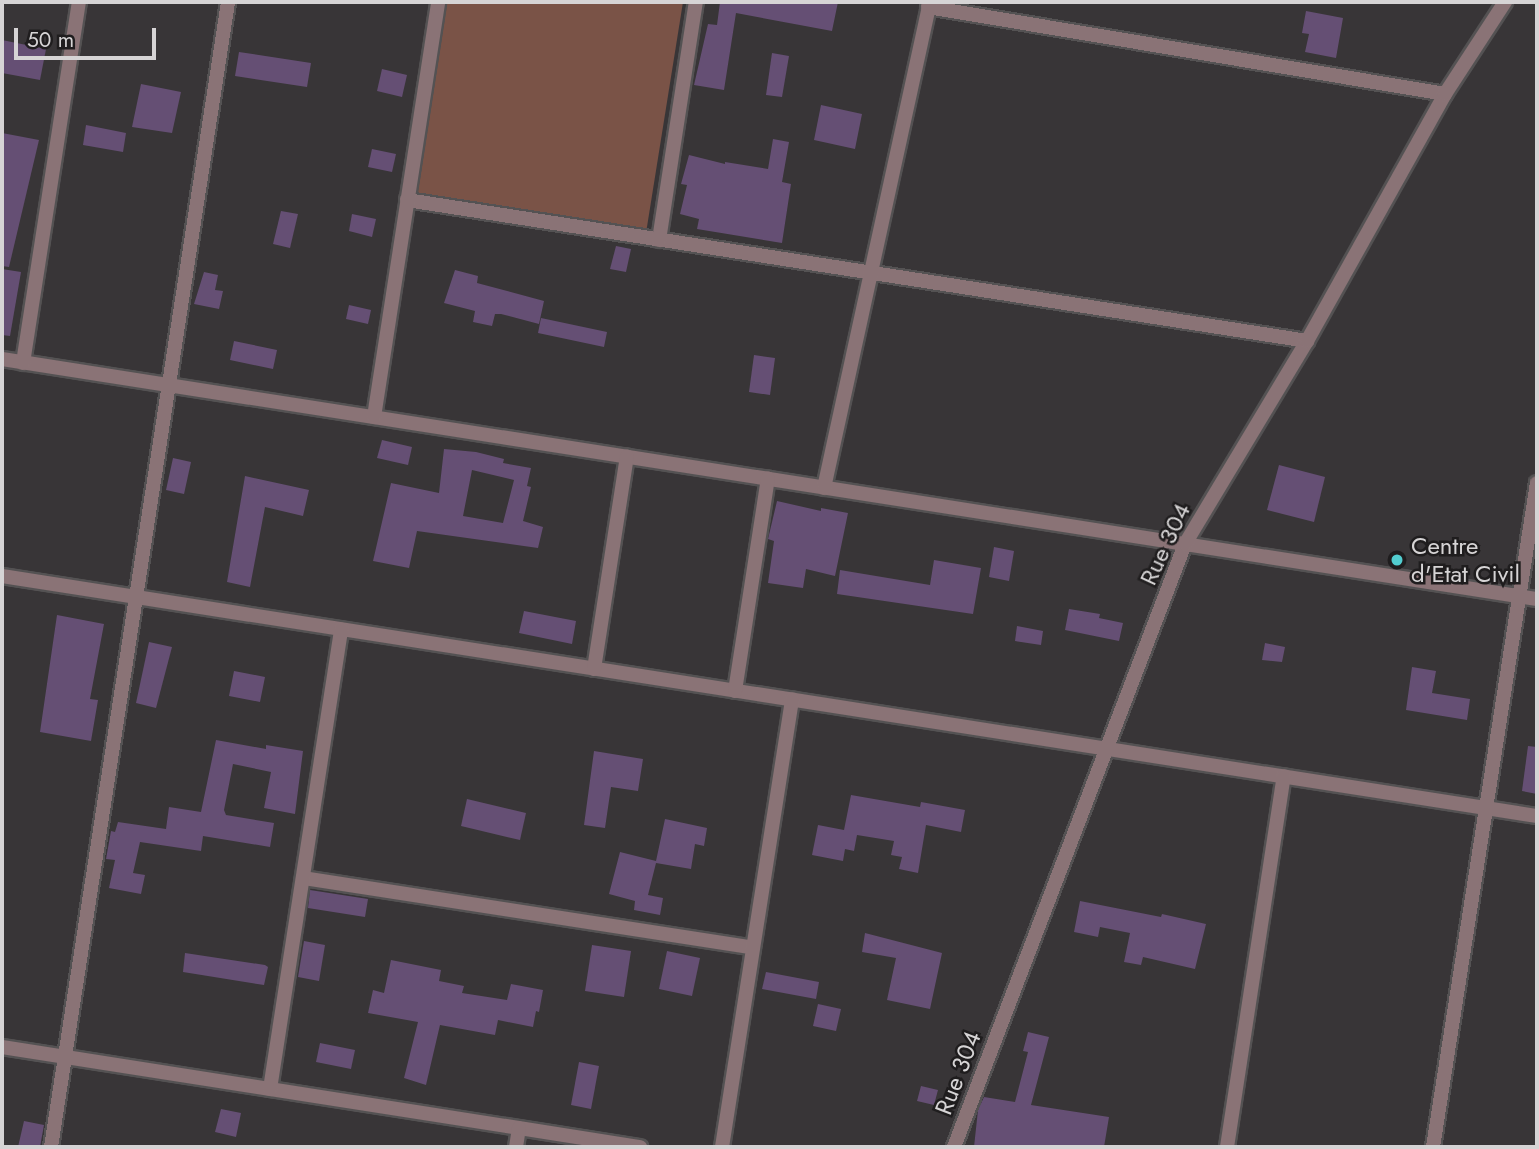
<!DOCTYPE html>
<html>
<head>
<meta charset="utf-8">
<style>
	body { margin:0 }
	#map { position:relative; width:1539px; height:1149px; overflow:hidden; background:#383537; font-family:Jost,sans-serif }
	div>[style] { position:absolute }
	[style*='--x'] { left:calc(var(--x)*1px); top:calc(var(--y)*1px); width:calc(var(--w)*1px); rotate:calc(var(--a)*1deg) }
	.green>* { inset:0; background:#7a5347 }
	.building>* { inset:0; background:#654f74 }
	.roads { filter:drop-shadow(2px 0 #545253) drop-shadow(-2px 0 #545253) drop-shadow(0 2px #545253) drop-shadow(0 -2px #545253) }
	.street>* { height:14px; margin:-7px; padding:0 7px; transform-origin:7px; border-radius:7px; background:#8a7376 }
	.dots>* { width:19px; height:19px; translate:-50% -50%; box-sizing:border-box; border:4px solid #1f1d1e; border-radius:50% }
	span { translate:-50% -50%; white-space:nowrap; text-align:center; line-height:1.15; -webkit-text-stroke:5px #1f1d1e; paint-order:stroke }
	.street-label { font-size:24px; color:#d6d4d5 }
	.poi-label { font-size:24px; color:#d6d4d5 }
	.left { translate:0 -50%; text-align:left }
	.frame { position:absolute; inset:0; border:4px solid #d6d4d5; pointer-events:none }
	.scale { position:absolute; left:14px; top:28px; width:142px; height:32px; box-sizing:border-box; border:4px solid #d6d4d5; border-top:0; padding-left:9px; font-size:21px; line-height:24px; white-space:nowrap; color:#d6d4d5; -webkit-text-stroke:5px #1f1d1e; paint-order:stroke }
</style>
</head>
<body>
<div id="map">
	<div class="green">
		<div style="clip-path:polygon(447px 2px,683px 2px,646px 233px,416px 195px)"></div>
	</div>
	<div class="building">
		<div style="clip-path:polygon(720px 2px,838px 2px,832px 31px,736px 13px,724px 90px,694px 85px,708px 24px,717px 25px)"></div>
		<div style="clip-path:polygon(1306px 11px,1343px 18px,1336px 58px,1305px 52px,1309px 34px,1302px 33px)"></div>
		<div style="clip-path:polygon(2px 40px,46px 49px,40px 80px,2px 73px)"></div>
		<div style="clip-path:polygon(239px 52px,311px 63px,307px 87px,235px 76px)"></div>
		<div style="clip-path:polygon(772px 53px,789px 56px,782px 97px,766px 95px)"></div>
		<div style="clip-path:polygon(382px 69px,407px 75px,402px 97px,377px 91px)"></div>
		<div style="clip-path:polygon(141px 84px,181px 92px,172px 133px,132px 127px)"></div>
		<div style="clip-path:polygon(821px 105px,862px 114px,855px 149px,814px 140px)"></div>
		<div style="clip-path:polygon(86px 125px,126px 133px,123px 152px,83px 145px)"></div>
		<div style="clip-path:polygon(2px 133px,39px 140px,9px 267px,2px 266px)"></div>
		<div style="clip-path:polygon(773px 139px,789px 142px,782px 182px,791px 184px,782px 243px,697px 229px,699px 219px,680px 214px,687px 185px,681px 184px,689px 155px,725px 164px,725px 162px,768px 169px)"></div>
		<div style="clip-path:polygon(372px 149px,396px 154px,392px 172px,368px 167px)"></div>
		<div style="clip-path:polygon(281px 211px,298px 214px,290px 248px,273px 244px)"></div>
		<div style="clip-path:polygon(352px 214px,376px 219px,372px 237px,349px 231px)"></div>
		<div style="clip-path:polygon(616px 246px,631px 249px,626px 272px,610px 269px)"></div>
		<div style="clip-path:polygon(2px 269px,21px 272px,10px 336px,2px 335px)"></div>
		<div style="clip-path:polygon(455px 270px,478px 276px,477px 283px,544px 301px,539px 324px,501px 314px,495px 314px,492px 326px,473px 322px,475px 311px,444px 303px)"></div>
		<div style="clip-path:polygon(204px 272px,218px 275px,215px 290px,223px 291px,219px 309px,194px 304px)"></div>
		<div style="clip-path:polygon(349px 305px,371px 310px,368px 324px,346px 319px)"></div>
		<div style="clip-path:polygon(541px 318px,607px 332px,604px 347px,538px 333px)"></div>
		<div style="clip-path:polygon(234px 341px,277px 350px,273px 369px,230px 360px)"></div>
		<div style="clip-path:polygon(754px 355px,775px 358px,770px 395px,749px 392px)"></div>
		<div style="clip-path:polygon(382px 440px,412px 447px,408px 465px,377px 458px)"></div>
		<div style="clip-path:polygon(evenodd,444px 449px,476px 452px,504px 459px,503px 463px,531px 468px,527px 486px,531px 487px,523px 521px,543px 527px,538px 548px,417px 531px,409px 568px,373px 561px,391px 483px,439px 493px,444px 449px,472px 470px,514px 480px,503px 523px,463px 516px,472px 470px)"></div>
		<div style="clip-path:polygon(173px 458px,191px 462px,184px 494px,166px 490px)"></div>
		<div style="clip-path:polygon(1279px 465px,1325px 477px,1314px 522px,1267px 510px)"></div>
		<div style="clip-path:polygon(245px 476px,309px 490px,303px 516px,265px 507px,250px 587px,227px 582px)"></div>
		<div style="clip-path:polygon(777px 501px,821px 511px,821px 508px,848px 513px,835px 576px,806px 569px,803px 588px,768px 583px,774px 541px,768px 539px)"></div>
		<div style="clip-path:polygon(994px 547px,1014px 551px,1009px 581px,989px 577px)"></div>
		<div style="clip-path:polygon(934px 560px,981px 568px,973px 614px,837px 594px,840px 570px,930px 585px)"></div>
		<div style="clip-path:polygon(1069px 609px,1100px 614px,1099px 618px,1123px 623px,1119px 641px,1065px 630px)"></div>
		<div style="clip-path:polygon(524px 611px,576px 621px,572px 644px,519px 633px)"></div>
		<div style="clip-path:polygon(57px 615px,104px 624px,90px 699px,98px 700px,91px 741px,40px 732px)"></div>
		<div style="clip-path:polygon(1017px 626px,1043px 631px,1041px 645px,1015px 641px)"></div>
		<div style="clip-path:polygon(149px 642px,172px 647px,156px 708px,136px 703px)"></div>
		<div style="clip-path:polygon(1265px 643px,1285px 647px,1282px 662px,1262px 660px)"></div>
		<div style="clip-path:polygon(1412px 667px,1436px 671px,1432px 693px,1470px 699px,1467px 720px,1406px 710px)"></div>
		<div style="clip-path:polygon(234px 671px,265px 677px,260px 702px,229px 696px)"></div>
		<div style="clip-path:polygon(216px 740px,266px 749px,266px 745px,303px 751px,295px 814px,264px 808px,271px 772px,233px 764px,224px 810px,226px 815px,274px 823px,270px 847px,203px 836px,201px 851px,140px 842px,133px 873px,145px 875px,141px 894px,109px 888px,115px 860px,106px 859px,111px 831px,115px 832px,118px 822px,166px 829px,169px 807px,201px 812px)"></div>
		<div style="clip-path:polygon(1528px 746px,1537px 747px,1537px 794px,1522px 791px)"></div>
		<div style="clip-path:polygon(594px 751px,643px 759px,638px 791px,611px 787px,605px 828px,584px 825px)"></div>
		<div style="clip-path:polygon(851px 795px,920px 807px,921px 802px,965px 810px,961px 832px,926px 825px,918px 873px,899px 869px,902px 857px,891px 855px,894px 841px,857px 835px,854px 851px,845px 849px,843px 861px,812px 855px,818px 825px,844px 830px)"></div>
		<div style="clip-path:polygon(467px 799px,526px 813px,520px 840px,461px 826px)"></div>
		<div style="clip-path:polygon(665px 819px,707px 828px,704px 846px,695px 844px,691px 869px,656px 863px,648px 895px,663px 898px,660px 915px,634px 910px,635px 901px,609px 894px,620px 852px,656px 861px)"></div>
		<div style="clip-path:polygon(310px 890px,368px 899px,365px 917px,308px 908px)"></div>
		<div style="clip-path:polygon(1080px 901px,1161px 917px,1162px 914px,1206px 924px,1195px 969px,1143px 957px,1141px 965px,1124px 962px,1130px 933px,1100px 927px,1098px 937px,1074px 932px)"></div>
		<div style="clip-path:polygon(865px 933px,942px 953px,930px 1009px,887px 1000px,896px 958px,862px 952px)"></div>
		<div style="clip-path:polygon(304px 941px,325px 945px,319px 981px,298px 977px)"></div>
		<div style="clip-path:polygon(592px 945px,631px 951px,624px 997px,585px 991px)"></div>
		<div style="clip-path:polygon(667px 951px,700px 958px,692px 996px,659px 989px)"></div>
		<div style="clip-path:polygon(185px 953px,265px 965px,268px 967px,264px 985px,183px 972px)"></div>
		<div style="clip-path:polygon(391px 960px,441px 970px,439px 981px,464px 986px,462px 993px,507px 1000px,511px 984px,543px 990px,539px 1012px,536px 1011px,533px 1027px,498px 1020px,495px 1035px,440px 1025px,426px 1085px,404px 1078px,418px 1022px,368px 1013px,373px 990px,384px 993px)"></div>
		<div style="clip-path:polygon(766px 972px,819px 982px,816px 999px,762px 989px)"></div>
		<div style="clip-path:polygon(818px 1004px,841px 1009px,836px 1031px,813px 1026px)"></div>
		<div style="clip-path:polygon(1028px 1032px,1049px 1037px,1031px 1105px,1109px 1117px,1104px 1147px,974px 1147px,978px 1110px,984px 1097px,1015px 1102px,1028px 1052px,1023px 1051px)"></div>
		<div style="clip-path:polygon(320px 1043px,355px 1050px,351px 1069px,316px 1062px)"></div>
		<div style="clip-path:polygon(579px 1062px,599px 1066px,591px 1109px,571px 1105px)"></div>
		<div style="clip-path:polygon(921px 1086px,938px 1090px,934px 1105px,917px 1101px)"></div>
		<div style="clip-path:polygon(221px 1109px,241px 1113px,236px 1137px,215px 1132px)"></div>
		<div style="clip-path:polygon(24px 1121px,44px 1125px,40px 1147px,18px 1147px)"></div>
	</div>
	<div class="roads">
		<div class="street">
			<div style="--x:928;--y:7;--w:524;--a:9.55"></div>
			<div style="--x:407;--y:200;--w:911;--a:8.9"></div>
			<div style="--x:659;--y:240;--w:241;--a:-81.2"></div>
			<div style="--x:2;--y:359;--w:1554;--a:8.89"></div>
			<div style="--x:23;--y:363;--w:365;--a:-81.2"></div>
			<div style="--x:374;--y:417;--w:420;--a:-81.2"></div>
			<div style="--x:824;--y:488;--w:497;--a:-77.7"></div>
			<div style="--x:2;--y:576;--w:1554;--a:8.89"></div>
			<div style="--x:594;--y:669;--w:215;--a:-81.2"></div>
			<div style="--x:735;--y:691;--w:215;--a:-81.2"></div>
			<div style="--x:303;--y:878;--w:455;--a:8.8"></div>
			<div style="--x:2;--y:1047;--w:646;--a:8.91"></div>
			<div style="--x:270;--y:1089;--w:465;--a:-81.2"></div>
			<div style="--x:51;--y:1147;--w:1159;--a:-81.21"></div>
			<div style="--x:516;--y:1147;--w:19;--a:-81"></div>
			<div style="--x:722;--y:1147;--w:453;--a:-81.1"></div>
			<div style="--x:954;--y:1147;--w:646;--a:-69.04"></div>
			<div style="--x:1185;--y:544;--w:237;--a:-59"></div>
			<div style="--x:1307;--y:341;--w:283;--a:-60.8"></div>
			<div style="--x:1445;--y:94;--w:110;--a:-56.9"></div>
			<div style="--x:1227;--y:1147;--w:375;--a:-81.3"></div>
			<div style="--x:1433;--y:1147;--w:672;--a:-81.1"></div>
		</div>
	</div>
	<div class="dots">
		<div style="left:1397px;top:560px;background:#52cdd0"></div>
	</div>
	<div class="street-label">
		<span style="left:1165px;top:544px;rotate:-65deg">Rue 304</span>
		<span style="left:958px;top:1073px;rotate:-69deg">Rue 304</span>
	</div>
	<div class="poi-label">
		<span class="left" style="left:1411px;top:560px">Centre<br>d'Etat Civil</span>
	</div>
	<div class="frame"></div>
	<div class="scale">50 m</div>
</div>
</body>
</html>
